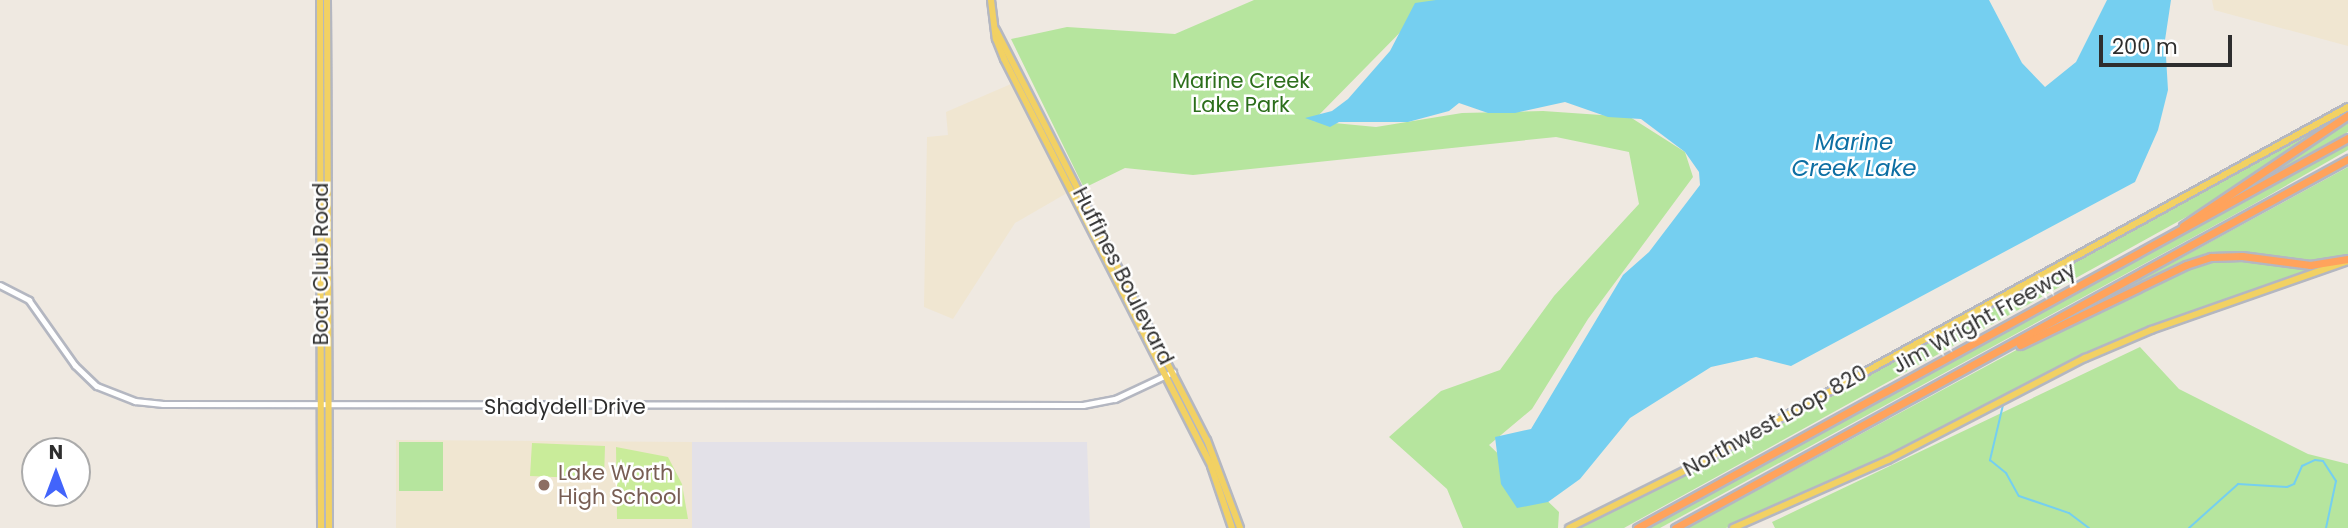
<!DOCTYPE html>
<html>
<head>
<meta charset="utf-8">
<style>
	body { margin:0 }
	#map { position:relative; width:2348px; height:528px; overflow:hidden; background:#efe9e1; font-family:Poppins,sans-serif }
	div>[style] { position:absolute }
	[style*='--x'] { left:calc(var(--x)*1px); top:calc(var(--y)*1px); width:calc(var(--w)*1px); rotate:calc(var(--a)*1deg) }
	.industrial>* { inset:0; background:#e3e1e8 }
	.education>* { inset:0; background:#f0e6d1 }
	.green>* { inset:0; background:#b6e59e }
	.pitch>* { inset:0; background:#c9ec9a }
	.water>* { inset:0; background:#75cff0 }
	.stream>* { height:2px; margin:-1px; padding:0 1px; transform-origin:1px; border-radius:1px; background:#75cff0 }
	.roads { filter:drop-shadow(2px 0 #b4b7c1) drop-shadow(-2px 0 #b4b7c1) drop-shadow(0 2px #b4b7c1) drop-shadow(0 -2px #b4b7c1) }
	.minor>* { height:4.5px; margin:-2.25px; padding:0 2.25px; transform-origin:2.25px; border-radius:2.25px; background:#fff }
	.major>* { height:6px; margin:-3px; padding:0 3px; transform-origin:3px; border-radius:3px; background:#f2d163 }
	.highway>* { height:7px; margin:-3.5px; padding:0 3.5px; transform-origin:3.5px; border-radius:3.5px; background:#ffa35c }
	.dots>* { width:19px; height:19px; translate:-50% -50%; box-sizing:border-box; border:4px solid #fff; border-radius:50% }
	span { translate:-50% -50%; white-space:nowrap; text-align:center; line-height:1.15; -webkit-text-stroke:5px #fff; paint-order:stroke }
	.park-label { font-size:21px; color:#2c6e1b }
	.street-label { font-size:21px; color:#2e2e2e }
	.education-label { font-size:21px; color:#785e54 }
	.left { translate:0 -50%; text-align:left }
	.water-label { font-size:23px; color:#0d6fa3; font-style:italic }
	.north { position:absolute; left:21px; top:437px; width:70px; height:70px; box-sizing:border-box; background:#fff; border:2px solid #ababab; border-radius:50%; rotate:0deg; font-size:19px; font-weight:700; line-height:28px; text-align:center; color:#2e2e2e }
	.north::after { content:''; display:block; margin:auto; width:24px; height:32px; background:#4264fb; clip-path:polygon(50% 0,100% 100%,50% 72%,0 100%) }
	.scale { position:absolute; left:2099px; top:35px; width:133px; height:32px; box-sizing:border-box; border:4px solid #2e2e2e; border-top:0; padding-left:9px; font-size:21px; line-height:24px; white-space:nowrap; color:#2e2e2e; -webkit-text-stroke:5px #fff; paint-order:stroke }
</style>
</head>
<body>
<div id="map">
	<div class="industrial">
		<div style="clip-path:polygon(692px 442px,1087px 442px,1090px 528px,692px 528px)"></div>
	</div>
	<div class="education">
		<div style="clip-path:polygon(2212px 0,2348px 0,2348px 46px,2214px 10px)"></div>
		<div style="clip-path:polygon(1011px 84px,1067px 193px,1015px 223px,953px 319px,924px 307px,927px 137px,948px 135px,946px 112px)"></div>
		<div style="clip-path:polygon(396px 440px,692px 442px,692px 528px,396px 528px)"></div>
	</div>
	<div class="green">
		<div style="clip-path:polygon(1254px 0,1447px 0,1426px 6px,1313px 121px,1376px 127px,1462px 113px,1543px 111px,1630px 117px,1685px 152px,1693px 177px,1588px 319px,1532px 409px,1489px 445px,1559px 512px,1558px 528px,1463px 528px,1447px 489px,1389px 437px,1441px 391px,1500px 370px,1554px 296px,1639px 204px,1629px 152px,1556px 137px,1193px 175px,1125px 168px,1084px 188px,1011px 39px,1067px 27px,1175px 34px)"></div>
		<div style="clip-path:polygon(2343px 114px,2217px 200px,1624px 528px,1576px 528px,1755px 436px)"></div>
		<div style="clip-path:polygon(2348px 117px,2348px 132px,2253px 185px,2252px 183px)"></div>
		<div style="clip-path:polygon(2348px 142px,2348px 150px,2254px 204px,1660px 528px,1647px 528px)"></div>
		<div style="clip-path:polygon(2348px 167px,2348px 257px,2306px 262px,2215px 255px,2074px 316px)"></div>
		<div style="clip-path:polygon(2243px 258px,2318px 267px,2086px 352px,1882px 458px,1726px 528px,1687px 528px,2033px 341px,2199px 264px)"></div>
		<div style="clip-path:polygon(2140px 347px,2179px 389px,2308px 454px,2348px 464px,2348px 528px,1775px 528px,1772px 522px)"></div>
		<div style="clip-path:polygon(399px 442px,443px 442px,443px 491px,399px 491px)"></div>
	</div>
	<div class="pitch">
		<div style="clip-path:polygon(532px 443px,605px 446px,604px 479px,530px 476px)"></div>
		<div style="clip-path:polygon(616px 447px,668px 457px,682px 484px,688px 519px,617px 519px)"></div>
	</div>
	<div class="water">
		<div style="clip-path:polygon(1436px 0,1989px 0,2022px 63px,2045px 87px,2076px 62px,2107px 0,2171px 0,2165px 40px,2168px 90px,2158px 130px,2135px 182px,1791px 366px,1756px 357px,1711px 367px,1630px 418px,1580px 479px,1548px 502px,1517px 508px,1501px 484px,1495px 437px,1531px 429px,1623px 275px,1649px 252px,1700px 185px,1699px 172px,1685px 152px,1641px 119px,1608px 117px,1565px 102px,1515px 113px,1488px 113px,1459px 103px,1449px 111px,1408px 122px,1339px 122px,1330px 127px,1305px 118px,1332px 111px,1348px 99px,1390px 51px,1415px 3px)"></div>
	</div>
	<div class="stream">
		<div style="--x:2003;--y:405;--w:57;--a:103.3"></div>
		<div style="--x:1990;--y:460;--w:21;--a:39"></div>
		<div style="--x:2006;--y:473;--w:26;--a:61"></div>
		<div style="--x:2019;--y:496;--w:53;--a:18.8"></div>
		<div style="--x:2069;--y:513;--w:25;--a:37"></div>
		<div style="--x:2189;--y:528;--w:66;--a:-41.9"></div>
		<div style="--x:2238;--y:484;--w:49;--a:3.5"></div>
		<div style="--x:2287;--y:487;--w:8;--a:-23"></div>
		<div style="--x:2294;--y:484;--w:20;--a:-66"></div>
		<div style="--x:2302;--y:466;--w:14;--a:-25"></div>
		<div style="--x:2315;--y:460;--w:8;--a:7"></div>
		<div style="--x:2323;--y:461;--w:24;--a:57"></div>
		<div style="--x:2336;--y:481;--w:48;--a:102"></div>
	</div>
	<div class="roads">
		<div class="minor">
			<div style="--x:0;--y:285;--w:33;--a:27"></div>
			<div style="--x:29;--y:300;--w:80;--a:54.7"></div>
			<div style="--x:75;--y:365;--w:30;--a:44"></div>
			<div style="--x:97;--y:386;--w:41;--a:21.5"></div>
			<div style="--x:135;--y:401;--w:28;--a:6"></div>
			<div style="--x:163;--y:404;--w:920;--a:0.06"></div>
			<div style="--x:1083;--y:405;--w:33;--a:-11"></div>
			<div style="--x:1115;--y:399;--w:64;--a:-25"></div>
		</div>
		<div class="major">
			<div style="--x:320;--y:0;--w:528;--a:89.89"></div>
			<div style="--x:327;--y:0;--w:528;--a:89.78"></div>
			<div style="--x:991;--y:0;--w:39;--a:83"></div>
			<div style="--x:996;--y:39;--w:22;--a:68"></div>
			<div style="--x:1004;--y:59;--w:457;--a:63"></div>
			<div style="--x:1211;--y:466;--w:65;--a:71.3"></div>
			<div style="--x:996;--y:30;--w:461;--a:62.8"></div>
			<div style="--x:1207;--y:440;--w:94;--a:69.4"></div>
			<div style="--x:1569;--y:528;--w:137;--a:-26.4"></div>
			<div style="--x:1692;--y:467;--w:748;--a:-28.76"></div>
			<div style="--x:1733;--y:528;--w:169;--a:-23.7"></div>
			<div style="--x:1888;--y:460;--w:222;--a:-27.4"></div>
			<div style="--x:2085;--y:358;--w:72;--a:-23"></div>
			<div style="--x:2151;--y:330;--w:209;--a:-19.3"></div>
		</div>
		<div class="highway">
			<div style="--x:2183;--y:226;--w:199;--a:-33.9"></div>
			<div style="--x:2020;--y:345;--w:184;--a:-25.7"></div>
			<div style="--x:2186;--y:265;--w:26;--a:-18"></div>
			<div style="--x:2211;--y:257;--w:31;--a:-2"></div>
			<div style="--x:2242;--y:256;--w:69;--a:7.5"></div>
			<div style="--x:2310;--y:265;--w:38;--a:-9"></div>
			<div style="--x:1637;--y:528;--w:811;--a:-28.75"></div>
			<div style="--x:1675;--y:528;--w:768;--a:-28.74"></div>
		</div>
	</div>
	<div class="dots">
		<div style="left:544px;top:485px;background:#8d6e63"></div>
	</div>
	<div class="park-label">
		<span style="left:1241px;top:93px">Marine Creek<br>Lake Park</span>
	</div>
	<div class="street-label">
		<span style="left:321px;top:264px;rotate:-90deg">Boat Club Road</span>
		<span style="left:1123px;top:276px;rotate:63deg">Huffines Boulevard</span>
		<span style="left:1984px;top:318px;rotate:-29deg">Jim Wright Freeway</span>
		<span style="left:565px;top:407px">Shadydell Drive</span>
		<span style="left:1775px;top:421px;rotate:-29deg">Northwest Loop 820</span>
	</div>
	<div class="education-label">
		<span class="left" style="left:558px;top:485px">Lake Worth<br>High School</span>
	</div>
	<div class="water-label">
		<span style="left:1854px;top:155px">Marine<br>Creek Lake</span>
	</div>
	<div class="north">N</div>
	<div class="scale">200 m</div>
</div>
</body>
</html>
